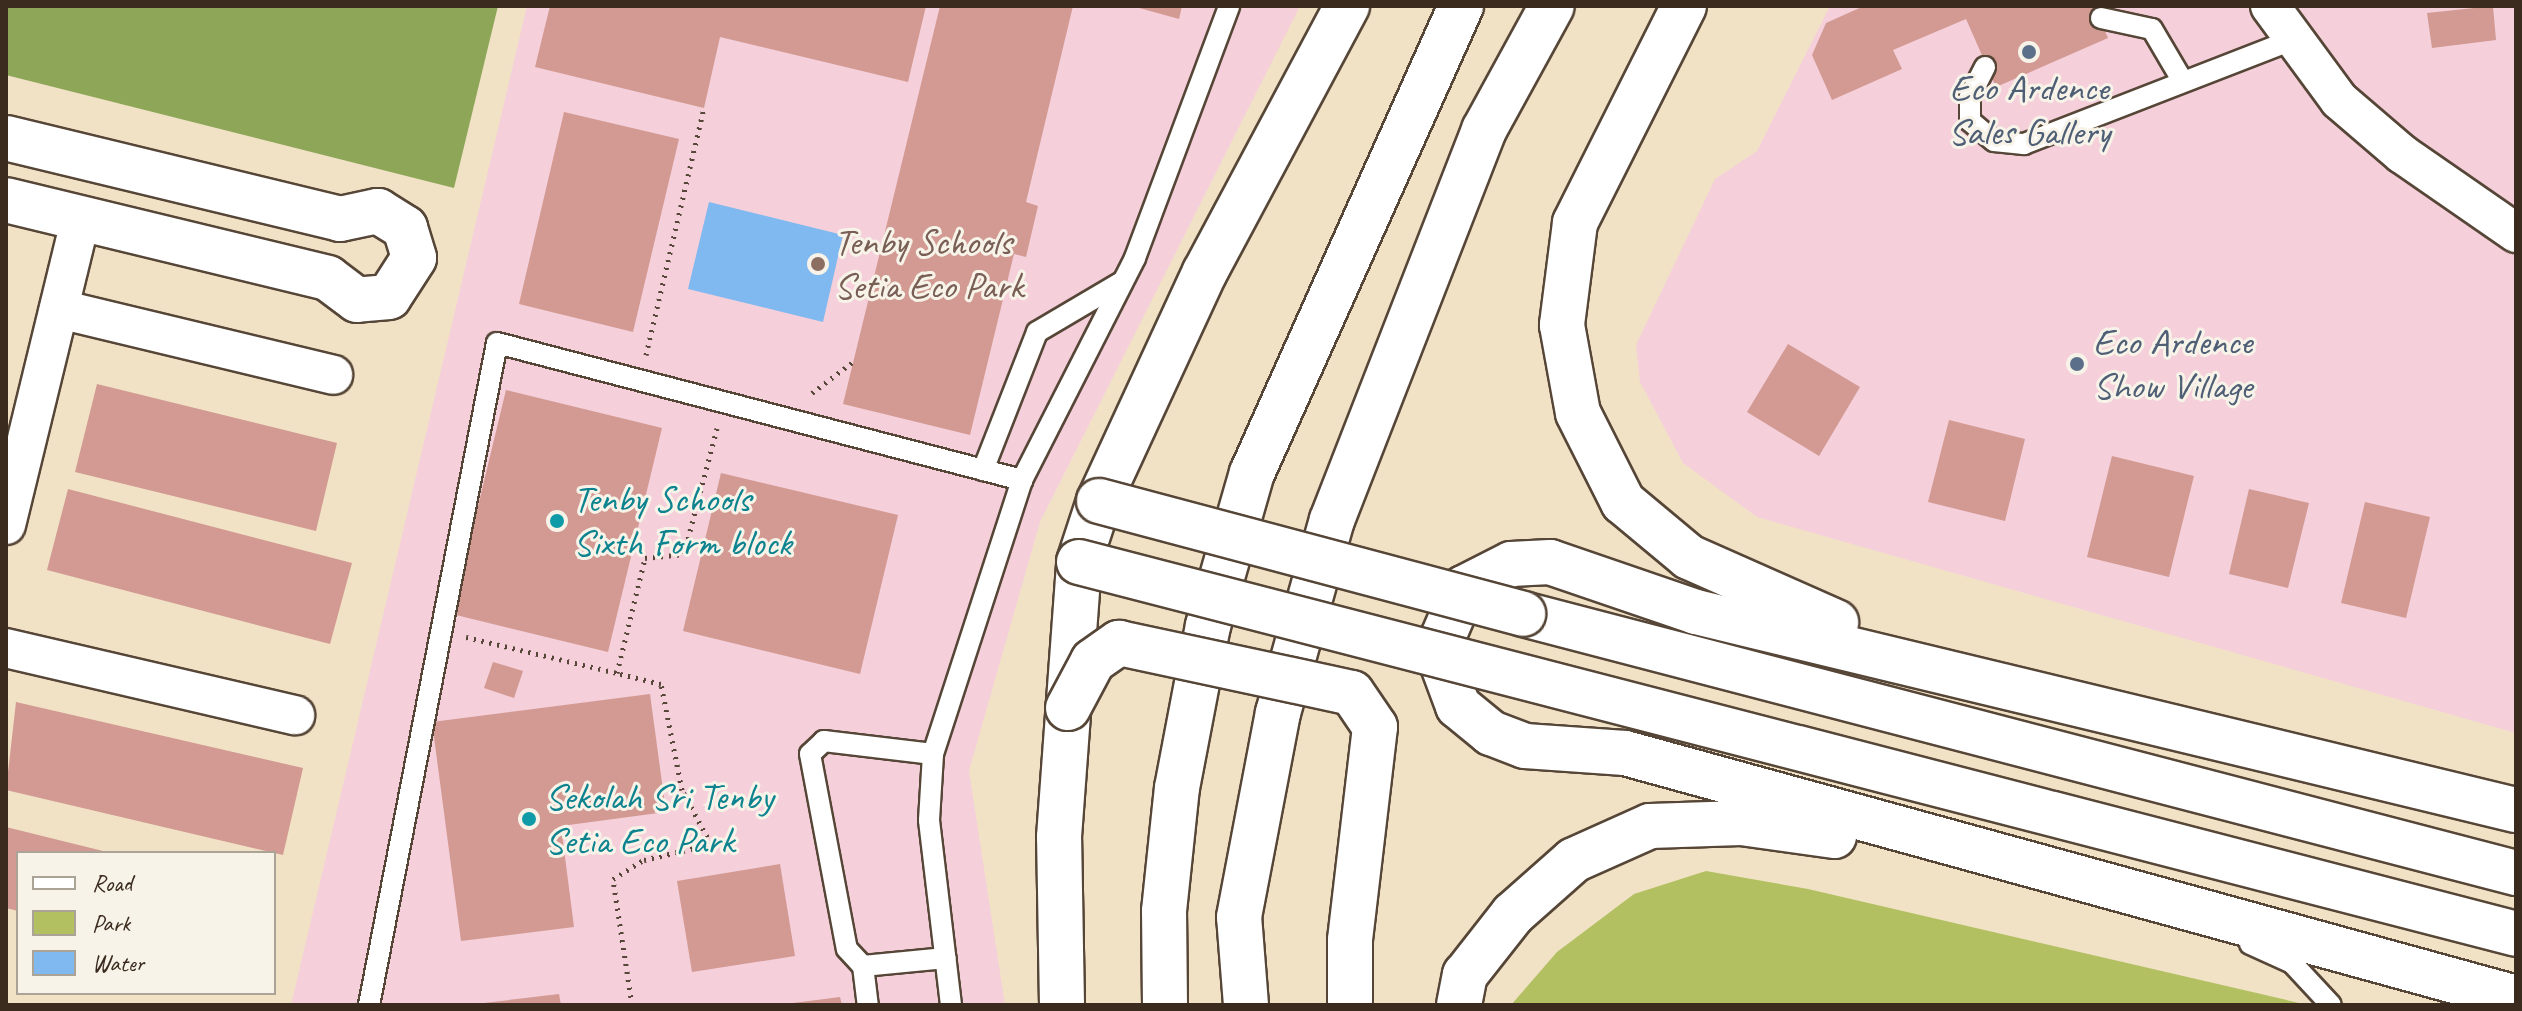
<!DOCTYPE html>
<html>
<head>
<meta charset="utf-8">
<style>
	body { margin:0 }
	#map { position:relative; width:2522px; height:1011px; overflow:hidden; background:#f1e2c6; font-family:Caveat,sans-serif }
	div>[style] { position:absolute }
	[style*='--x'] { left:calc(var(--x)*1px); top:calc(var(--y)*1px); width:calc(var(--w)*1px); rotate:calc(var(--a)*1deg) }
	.built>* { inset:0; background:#f5cfda }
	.green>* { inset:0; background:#b2c062 }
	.forest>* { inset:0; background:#8da658 }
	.water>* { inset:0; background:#80b9f0 }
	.building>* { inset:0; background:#d29a92 }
	.path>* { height:5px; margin-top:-2.5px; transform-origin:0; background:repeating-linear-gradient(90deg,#564637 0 2px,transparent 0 8px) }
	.roads { filter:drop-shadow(2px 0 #564637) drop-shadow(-2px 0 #564637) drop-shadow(0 2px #564637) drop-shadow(0 -2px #564637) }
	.service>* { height:20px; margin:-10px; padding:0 10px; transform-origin:10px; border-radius:10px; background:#fff }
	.minor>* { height:38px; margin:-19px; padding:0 19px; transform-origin:19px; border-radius:19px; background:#fff }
	.tertiary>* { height:44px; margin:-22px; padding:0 22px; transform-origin:22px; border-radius:22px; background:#fff }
	.trunk>* { height:44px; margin:-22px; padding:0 22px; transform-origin:22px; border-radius:22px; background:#fff }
	.motorway>* { height:44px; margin:-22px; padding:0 22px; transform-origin:22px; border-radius:22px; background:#fff }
	.bridges { filter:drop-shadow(2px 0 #564637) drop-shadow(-2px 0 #564637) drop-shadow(0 2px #564637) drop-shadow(0 -2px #564637) }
	.trunk-bridge>* { height:44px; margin:-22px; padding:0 22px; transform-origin:22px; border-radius:22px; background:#fff }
	.dots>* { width:22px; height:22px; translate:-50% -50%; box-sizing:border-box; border:4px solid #f7f3e8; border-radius:50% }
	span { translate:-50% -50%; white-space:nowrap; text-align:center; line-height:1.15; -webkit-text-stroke:6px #f7f3e8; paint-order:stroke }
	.service-label { font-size:38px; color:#4e5e75 }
	.left { translate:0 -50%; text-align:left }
	.education-label { font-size:38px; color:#785e54 }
	.culture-label { font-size:38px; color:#0d838f }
	.frame { position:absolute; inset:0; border:8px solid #3b2a1e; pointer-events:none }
	.legend { position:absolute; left:16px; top:851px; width:260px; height:144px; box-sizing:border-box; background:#f7f3e8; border:2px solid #aca397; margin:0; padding:10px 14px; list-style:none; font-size:24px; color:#3b2a1e }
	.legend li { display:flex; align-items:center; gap:16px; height:40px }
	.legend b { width:40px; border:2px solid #aca397 }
</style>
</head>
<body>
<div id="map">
	<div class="built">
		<div style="clip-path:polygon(527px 6px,1300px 6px,1040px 522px,969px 771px,1005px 1005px,291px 1005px)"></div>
		<div style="clip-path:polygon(1830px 6px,2516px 6px,2516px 733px,1757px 517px,1683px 463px,1640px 382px,1636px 345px,1715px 179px,1757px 151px)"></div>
	</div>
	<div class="green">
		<div style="clip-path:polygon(1706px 871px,1808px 889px,2308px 1005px,1511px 1005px,1557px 952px,1634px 894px)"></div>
	</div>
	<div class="forest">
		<div style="clip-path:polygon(6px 6px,498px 6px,454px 188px,6px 75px)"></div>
	</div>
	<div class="water">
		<div style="clip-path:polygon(709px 202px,843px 235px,823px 322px,688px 289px)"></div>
	</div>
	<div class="building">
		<div style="clip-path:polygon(550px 6px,926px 6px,908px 82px,720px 37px,704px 108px,535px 67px)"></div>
		<div style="clip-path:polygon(940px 6px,1073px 6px,1026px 202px,1038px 206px,1026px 257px,1014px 254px,970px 435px,843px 404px)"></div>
		<div style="clip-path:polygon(1132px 6px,1182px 6px,1179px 19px)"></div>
		<div style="clip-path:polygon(1864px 6px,2094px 6px,2108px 38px,1996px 87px,1966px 19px,1893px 50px,1902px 69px,1832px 100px,1812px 55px,1826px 23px)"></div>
		<div style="clip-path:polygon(2493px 6px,2496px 40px,2432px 48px,2427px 13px)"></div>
		<div style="clip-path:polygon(564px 112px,679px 139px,633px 332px,519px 304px)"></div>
		<div style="clip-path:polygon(1788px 344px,1860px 387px,1819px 456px,1747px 412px)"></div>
		<div style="clip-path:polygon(97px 384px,337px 443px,316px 531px,75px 472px)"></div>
		<div style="clip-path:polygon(506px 390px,662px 428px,608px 652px,452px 614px)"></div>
		<div style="clip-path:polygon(1949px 420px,2025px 439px,2005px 521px,1928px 502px)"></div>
		<div style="clip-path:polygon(2112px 456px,2194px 476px,2169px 577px,2087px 557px)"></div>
		<div style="clip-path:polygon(721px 473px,898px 515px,860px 674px,683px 631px)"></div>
		<div style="clip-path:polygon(68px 489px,352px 563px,330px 644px,47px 570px)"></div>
		<div style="clip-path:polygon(2249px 489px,2309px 503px,2288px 588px,2229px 574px)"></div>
		<div style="clip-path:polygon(2365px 502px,2430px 517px,2406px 618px,2341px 603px)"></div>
		<div style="clip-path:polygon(493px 662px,523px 671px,514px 698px,484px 688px)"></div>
		<div style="clip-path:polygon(650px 694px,666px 812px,561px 826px,574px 927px,461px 941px,432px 722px)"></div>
		<div style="clip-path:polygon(16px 702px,303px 768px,283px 855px,6px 790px)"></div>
		<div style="clip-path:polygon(6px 827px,107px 852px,106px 853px,18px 853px,18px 911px,6px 908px)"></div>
		<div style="clip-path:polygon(780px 864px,795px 956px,692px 972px,677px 881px)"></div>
		<div style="clip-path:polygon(559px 994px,561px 1005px,484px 1005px,484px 1003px)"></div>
		<div style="clip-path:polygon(840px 997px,842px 1005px,793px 1005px,793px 1003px)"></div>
	</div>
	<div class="path">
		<div style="--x:646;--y:355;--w:254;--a:-76.8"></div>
		<div style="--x:812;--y:393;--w:53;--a:-37.3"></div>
		<div style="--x:466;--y:637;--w:155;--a:13.4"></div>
		<div style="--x:632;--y:1005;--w:127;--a:-98.6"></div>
		<div style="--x:613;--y:879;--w:36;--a:-32"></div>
		<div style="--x:644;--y:860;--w:69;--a:-13.4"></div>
		<div style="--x:711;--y:844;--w:61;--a:-118.2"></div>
		<div style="--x:682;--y:790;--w:108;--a:-101.2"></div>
		<div style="--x:661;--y:684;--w:45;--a:-166"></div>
		<div style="--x:617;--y:673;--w:118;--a:-76.3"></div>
		<div style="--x:645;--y:558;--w:39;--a:-6"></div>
		<div style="--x:684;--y:554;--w:130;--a:-75.3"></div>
	</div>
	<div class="roads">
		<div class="service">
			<div style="--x:2101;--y:18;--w:52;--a:12.2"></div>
			<div style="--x:2152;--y:29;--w:59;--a:59.5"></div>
			<div style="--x:1985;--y:67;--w:33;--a:117"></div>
			<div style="--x:1970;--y:96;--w:25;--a:90"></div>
			<div style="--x:1970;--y:121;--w:31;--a:40"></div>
			<div style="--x:1994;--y:141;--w:30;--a:6"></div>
			<div style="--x:2024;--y:144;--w:285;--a:-21.2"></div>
			<div style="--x:983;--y:470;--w:148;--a:-68.6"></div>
			<div style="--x:1037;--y:332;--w:99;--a:-30.5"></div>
			<div style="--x:933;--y:754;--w:110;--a:-173.2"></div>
			<div style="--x:824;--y:741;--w:19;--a:137"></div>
			<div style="--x:810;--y:754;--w:198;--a:79.3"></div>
			<div style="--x:847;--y:949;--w:23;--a:47"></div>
			<div style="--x:863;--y:966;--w:83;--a:-5.5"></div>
			<div style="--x:2250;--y:944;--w:46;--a:24.3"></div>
			<div style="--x:2292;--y:963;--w:57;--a:47.1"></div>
			<div style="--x:863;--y:966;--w:39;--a:83"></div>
			<div style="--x:369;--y:1005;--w:674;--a:-79.06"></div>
			<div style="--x:497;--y:343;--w:543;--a:14.63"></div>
			<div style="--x:951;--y:1005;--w:186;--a:-96.8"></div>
			<div style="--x:929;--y:820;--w:66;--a:-86.5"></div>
			<div style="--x:933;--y:754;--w:288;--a:-72"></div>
			<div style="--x:1022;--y:480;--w:249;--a:-63"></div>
			<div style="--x:1135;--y:258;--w:269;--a:-69.5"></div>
		</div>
		<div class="minor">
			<div style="--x:2270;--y:6;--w:117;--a:53.7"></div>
			<div style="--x:2339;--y:100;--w:83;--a:40.6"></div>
			<div style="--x:2402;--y:154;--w:139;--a:34.7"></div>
			<div style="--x:59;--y:309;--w:282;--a:13.5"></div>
			<div style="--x:6;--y:525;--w:316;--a:-76.3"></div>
			<div style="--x:6;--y:648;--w:297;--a:13.1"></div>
		</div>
		<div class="tertiary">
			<div style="--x:6;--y:138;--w:344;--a:13.6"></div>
			<div style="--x:340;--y:219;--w:39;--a:-12"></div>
			<div style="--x:378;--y:211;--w:32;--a:32"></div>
			<div style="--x:405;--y:228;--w:31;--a:73"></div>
			<div style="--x:414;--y:258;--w:46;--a:122.7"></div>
			<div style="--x:389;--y:297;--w:32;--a:175"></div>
			<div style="--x:357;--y:300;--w:36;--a:-143"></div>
			<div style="--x:328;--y:278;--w:331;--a:-166.4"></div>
		</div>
		<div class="trunk">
			<div style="--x:1684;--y:6;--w:243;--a:116.7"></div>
			<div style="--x:1575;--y:223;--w:103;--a:97.3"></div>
			<div style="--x:1562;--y:325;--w:89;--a:79.7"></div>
			<div style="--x:1578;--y:413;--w:100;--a:63.2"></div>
			<div style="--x:1623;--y:502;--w:86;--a:39.8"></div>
			<div style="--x:1689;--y:557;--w:161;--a:23.9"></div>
			<div style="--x:1523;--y:614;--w:1026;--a:14.62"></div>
			<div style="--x:2516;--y:810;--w:844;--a:-166.43"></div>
			<div style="--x:1696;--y:612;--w:154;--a:-161.1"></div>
			<div style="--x:1550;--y:562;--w:39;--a:177"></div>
			<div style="--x:1511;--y:564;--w:53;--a:152.9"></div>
			<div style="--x:1464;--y:588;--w:53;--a:113.2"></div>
			<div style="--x:1443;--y:637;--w:23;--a:95"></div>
			<div style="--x:1441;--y:660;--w:49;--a:69.7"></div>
			<div style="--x:1458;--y:706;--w:43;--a:39.3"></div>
			<div style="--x:1491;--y:733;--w:36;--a:21"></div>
			<div style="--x:1525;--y:746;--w:100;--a:4"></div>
			<div style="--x:1625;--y:753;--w:924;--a:15.37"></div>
			<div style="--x:1062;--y:1005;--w:168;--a:-91"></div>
			<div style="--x:1059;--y:837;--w:276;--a:-85.8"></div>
			<div style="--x:1079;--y:562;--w:64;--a:-71.8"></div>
			<div style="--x:1099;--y:501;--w:252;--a:-65.2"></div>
			<div style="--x:1205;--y:272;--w:302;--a:-61.9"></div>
			<div style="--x:1459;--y:1005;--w:31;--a:-79"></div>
			<div style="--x:1465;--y:975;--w:78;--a:-51.8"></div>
			<div style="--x:1513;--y:914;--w:81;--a:-41.5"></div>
			<div style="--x:1574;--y:860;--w:83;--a:-24.1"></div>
			<div style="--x:1650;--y:826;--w:91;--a:-1.9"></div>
			<div style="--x:1741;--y:823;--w:94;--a:8"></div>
		</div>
		<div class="motorway">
			<div style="--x:1165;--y:1005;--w:94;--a:-90.6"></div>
			<div style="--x:1164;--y:911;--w:124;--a:-84"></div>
			<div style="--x:1177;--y:788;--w:165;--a:-79.2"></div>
			<div style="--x:1208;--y:626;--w:159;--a:-74"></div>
			<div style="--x:1252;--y:473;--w:512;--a:-65.89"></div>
			<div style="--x:1246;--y:1005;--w:88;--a:-94.5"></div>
			<div style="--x:1239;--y:917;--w:208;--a:-79.2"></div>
			<div style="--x:1278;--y:713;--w:200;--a:-74.4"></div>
			<div style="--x:1332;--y:520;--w:419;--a:-68.7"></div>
			<div style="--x:1484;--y:130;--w:141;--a:-61.3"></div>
		</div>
	</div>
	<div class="bridges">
		<div class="trunk-bridge">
			<div style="--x:1099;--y:501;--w:439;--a:14.9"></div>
			<div style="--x:1079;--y:562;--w:1484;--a:14.51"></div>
			<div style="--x:1068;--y:708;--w:53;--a:-62"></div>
			<div style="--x:1093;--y:661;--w:32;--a:-35"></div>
			<div style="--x:1119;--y:643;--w:238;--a:12.1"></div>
			<div style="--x:1352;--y:693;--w:41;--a:55.9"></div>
			<div style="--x:1375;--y:727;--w:214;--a:96.7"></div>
			<div style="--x:1350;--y:940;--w:65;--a:90"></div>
		</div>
	</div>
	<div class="dots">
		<div style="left:2029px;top:52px;background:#5c6f8a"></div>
		<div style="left:818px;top:264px;background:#8d6e63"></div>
		<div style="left:2077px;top:364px;background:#5c6f8a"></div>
		<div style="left:557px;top:521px;background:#0f9aa8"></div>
		<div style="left:529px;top:819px;background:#0f9aa8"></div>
	</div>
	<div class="service-label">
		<span style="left:2029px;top:110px">Eco Ardence<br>Sales Gallery</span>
		<span class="left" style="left:2093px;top:364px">Eco Ardence<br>Show Village</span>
	</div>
	<div class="education-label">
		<span class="left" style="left:834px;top:264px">Tenby Schools<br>Setia Eco Park</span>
	</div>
	<div class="culture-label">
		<span class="left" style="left:573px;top:521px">Tenby Schools<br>Sixth Form block</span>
		<span class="left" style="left:545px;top:819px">Sekolah Sri Tenby<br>Setia Eco Park</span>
	</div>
	<div class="frame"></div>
	<ul class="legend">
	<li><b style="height:10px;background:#fff"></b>Road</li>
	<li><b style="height:22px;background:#b2c062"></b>Park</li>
	<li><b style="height:22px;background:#80b9f0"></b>Water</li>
	</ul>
</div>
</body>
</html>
